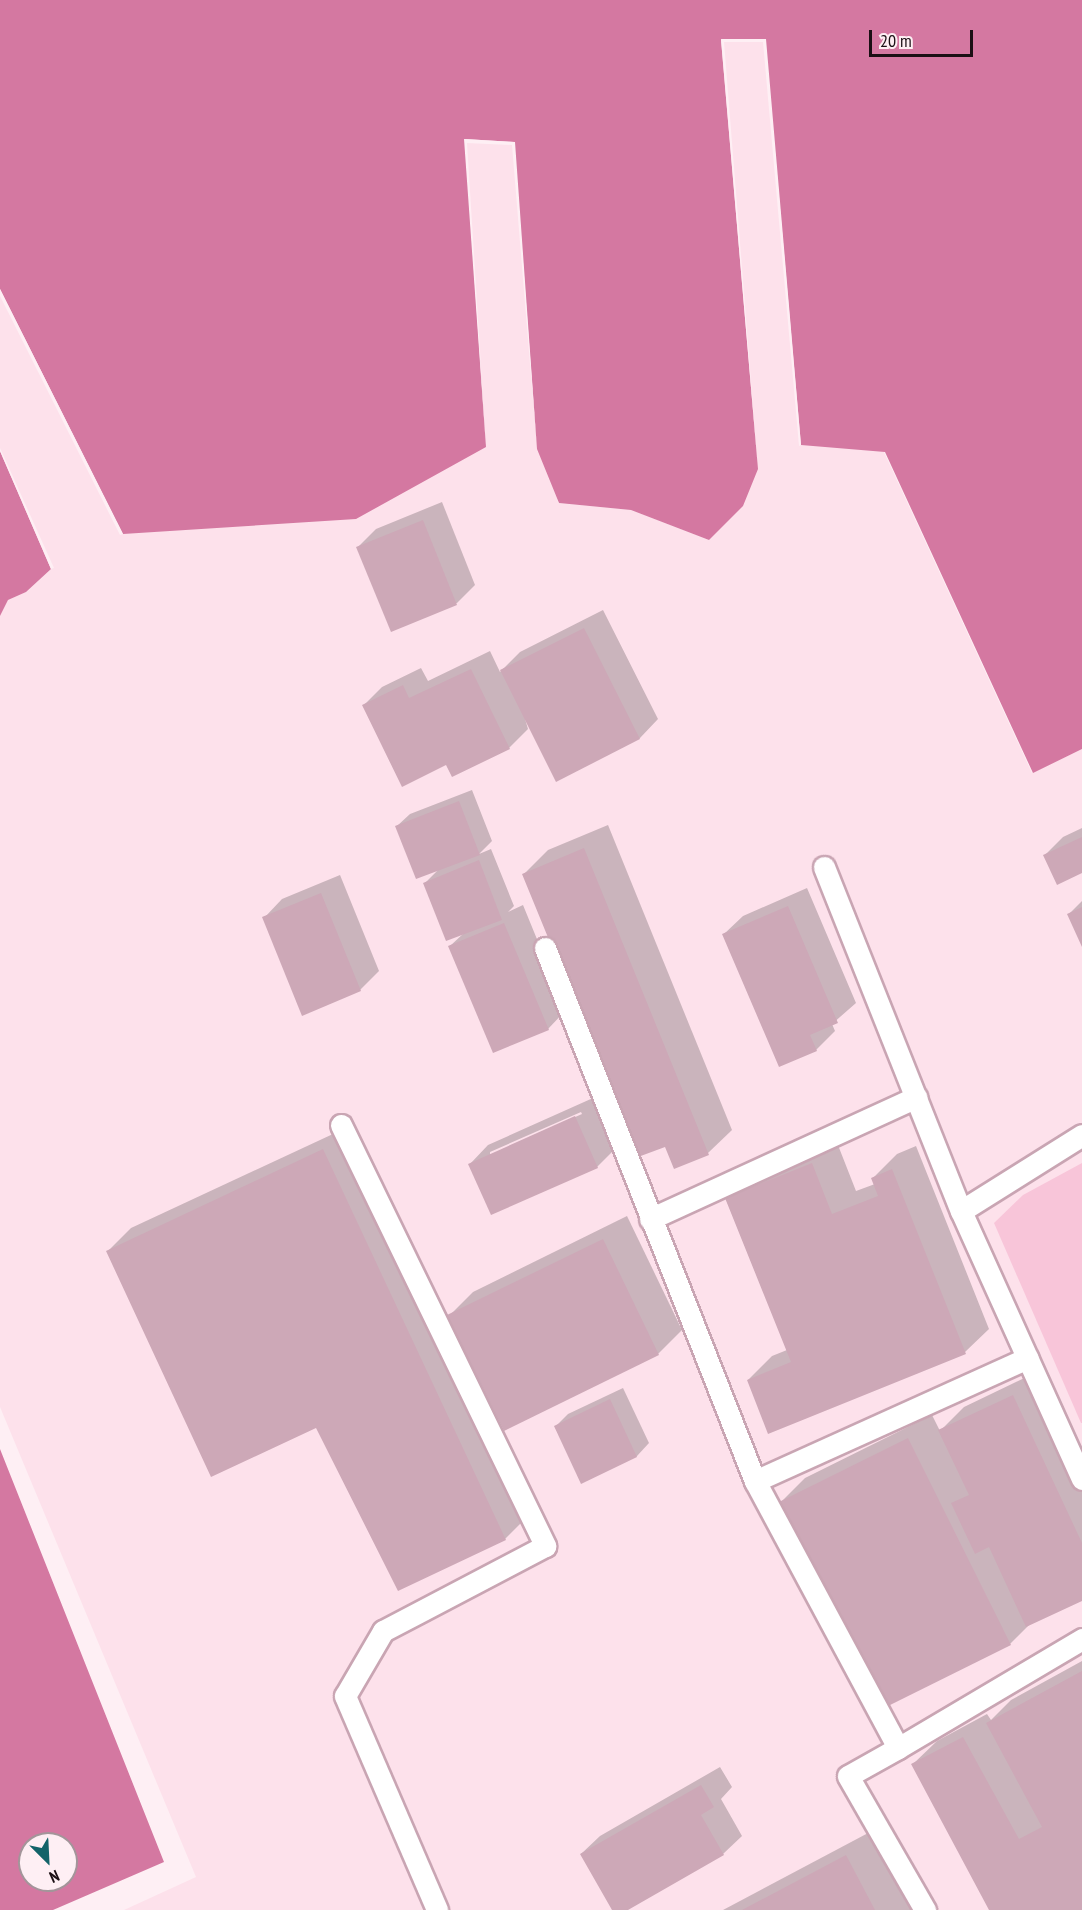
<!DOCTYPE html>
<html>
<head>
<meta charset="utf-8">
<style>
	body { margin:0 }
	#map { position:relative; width:1082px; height:1910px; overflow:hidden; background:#feeff4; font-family:"PT Sans Narrow",sans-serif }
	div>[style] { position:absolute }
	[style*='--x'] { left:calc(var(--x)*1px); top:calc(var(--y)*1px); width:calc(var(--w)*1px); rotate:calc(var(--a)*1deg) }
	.built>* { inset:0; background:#fde1eb }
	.green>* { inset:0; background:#f8c5d9 }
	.water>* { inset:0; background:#d478a1 }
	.pier>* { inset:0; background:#feeff4 }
	.shadow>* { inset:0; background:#0003 }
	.building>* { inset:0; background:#cda8b7 }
	.roads { filter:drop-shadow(2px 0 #c9a5b3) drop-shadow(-2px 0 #c9a5b3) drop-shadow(0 2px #c9a5b3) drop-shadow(0 -2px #c9a5b3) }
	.service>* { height:21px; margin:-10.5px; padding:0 10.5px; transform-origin:10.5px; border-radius:10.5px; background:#fff }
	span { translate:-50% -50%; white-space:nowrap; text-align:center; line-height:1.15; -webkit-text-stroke:4.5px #feeff4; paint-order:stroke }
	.north { position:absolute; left:18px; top:1832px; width:60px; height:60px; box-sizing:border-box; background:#feeff4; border:2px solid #a3959a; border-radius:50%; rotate:156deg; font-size:16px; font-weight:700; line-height:24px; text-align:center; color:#1b0f14 }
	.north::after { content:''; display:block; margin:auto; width:21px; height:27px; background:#136369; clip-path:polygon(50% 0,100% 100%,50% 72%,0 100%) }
	.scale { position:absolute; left:869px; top:30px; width:104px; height:27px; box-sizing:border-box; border:3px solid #1b0f14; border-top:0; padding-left:8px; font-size:18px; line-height:21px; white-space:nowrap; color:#1b0f14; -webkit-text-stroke:4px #feeff4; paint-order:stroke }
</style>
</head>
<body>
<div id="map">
	<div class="built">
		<div style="clip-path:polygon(721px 39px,766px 39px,884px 452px,1032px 773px,1082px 749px,1082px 1910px,124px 1910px,196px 1877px,0 1407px,0 616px,8px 600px,26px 592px,51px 569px,0 451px,0 289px,123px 534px,464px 139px,515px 142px,558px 503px,631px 510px,709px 540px)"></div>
	</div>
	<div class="green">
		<div style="clip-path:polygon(1082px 1163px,1082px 1423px,1081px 1423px,994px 1223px,1023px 1195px)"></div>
	</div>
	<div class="water">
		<div style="clip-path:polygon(0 0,1082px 0,1082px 749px,1033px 773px,885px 452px,801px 445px,765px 39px,721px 40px,758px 469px,743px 506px,709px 540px,631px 510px,559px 503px,537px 449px,514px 142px,465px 139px,486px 447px,356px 519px,123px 534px,0 289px)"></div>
		<div style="clip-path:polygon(0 451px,51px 569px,26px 592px,8px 600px,0 616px)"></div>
		<div style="clip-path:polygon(evenodd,0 1449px,164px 1862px,53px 1910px,0 1910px,0 1449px,30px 1844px,66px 1844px,66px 1880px,30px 1880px,30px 1844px)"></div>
	</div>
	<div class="pier">
		<div style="clip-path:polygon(721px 39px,766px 39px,801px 445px,799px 446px,763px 42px,724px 42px,758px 469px)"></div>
		<div style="clip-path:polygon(464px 139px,515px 142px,537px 449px,512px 145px,467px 143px,486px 447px)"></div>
		<div style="clip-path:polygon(0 289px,123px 534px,120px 535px,0 296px)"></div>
		<div style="clip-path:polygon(0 448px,54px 568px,51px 569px,0 451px)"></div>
	</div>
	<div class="shadow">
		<div style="clip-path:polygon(442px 502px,475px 585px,457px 603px,392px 630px,358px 547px,376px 529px)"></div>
		<div style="clip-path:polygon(603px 610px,658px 719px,640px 738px,557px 780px,523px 712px,528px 729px,509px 748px,447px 763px,364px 705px,382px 687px,421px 668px,428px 681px,490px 651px,500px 672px,520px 652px)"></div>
		<div style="clip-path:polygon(472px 790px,492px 841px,479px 854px,491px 849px,514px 906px,508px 912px,523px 905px,566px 1010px,548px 1029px,450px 946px,464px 933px,425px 883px,439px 869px,397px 826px,410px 814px)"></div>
		<div style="clip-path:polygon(608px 825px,732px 1130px,708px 1153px,666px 1145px,524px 874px,548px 850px)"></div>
		<div style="clip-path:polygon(1082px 828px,1082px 871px,1045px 855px,1063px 837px)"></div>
		<div style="clip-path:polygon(340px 875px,379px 971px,360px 990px,264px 918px,282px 899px)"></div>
		<div style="clip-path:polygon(807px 888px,856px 1003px,832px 1024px,835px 1031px,816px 1050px,724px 934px,743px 916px)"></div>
		<div style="clip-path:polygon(1082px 901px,1082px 941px,1069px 914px)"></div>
		<div style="clip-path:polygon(evenodd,593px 1098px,616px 1148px,597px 1167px,470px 1164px,488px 1145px,593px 1098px,581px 1112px,582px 1114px,490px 1155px,490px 1152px,581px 1112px)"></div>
		<div style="clip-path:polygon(348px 1127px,529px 1515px,505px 1539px,316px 1426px,107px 1252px,131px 1228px)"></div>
		<div style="clip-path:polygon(836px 1140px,856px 1191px,875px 1184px,873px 1178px,897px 1154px,916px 1146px,989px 1329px,965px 1352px,769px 1432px,748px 1380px,772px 1356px,787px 1350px,726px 1199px,750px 1175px)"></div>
		<div style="clip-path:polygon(627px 1216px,682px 1330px,658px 1354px,449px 1316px,473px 1292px)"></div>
		<div style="clip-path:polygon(1037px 1372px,1082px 1468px,1082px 1599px,1031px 1623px,1010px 1644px,781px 1502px,805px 1478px,932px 1415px,940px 1431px,964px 1407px)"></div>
		<div style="clip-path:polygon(623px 1388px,649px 1443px,637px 1456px,582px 1482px,555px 1427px,568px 1414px)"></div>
		<div style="clip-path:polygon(1082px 1661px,1082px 1910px,991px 1910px,913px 1764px,937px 1741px,987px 1714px,991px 1720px,1011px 1700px)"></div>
		<div style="clip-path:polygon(720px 1767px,732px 1787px,721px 1799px,742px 1836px,723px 1854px,625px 1910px,614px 1910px,581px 1854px,600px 1836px)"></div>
		<div style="clip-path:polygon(870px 1832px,912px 1910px,723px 1910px)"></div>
	</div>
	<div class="building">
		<div style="clip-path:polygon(423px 520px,457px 605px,391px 632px,356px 547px)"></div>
		<div style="clip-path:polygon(584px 628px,640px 739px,556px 782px,500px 670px)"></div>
		<div style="clip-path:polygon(471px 669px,510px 749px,452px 777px,446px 765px,402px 787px,362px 705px,403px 685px,409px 698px)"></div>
		<div style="clip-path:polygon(459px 801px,480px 855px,416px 879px,395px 826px)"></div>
		<div style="clip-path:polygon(1082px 837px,1082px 873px,1057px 885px,1043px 855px)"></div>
		<div style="clip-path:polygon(584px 848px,709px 1155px,674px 1169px,665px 1147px,638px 1157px,522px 874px)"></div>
		<div style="clip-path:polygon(479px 860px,502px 920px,446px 941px,423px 883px)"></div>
		<div style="clip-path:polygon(321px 893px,361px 991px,302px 1016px,262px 917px)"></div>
		<div style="clip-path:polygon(788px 906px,838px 1023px,810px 1035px,817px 1051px,779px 1067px,722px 934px)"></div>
		<div style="clip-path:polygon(1082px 907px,1082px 947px,1067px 914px)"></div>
		<div style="clip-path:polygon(504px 923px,549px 1030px,493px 1053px,448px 946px)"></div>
		<div style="clip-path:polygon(575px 1116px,598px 1168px,491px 1215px,468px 1164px)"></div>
		<div style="clip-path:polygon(323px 1149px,506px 1540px,398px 1591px,316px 1428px,211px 1477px,106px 1251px)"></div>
		<div style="clip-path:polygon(812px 1163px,832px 1214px,878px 1196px,871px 1178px,892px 1169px,966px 1354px,768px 1434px,747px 1380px,791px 1362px,725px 1198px)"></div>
		<div style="clip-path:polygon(603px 1239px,659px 1355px,504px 1431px,447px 1315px)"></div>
		<div style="clip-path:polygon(1013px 1395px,1082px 1543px,1082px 1601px,1026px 1627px,989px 1547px,975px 1554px,951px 1503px,969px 1495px,938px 1430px)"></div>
		<div style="clip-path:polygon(610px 1399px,637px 1457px,581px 1484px,554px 1426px)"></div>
		<div style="clip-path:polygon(908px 1438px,1011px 1645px,882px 1709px,779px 1502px)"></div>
		<div style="clip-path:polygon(1082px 1671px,1082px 1910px,989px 1910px,911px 1764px,963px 1737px,1019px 1839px,1042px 1827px,986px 1723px)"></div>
		<div style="clip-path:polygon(701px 1785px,714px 1807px,701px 1815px,724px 1855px,628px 1910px,612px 1910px,580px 1854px)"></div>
		<div style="clip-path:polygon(846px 1855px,875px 1910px,742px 1910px)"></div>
	</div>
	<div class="roads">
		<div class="service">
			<div style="--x:824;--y:867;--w:370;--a:68.3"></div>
			<div style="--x:961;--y:1211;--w:294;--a:65.7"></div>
			<div style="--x:545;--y:948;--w:573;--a:68.5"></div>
			<div style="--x:755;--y:1481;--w:299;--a:-24.3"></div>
			<div style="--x:341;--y:1125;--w:468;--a:64.1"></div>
			<div style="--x:545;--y:1546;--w:183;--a:152.3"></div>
			<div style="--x:383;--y:1631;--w:75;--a:120.3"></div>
			<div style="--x:345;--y:1696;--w:233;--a:66.7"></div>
			<div style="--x:961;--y:1211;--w:143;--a:-32.1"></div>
			<div style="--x:650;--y:1219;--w:293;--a:-24.6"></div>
			<div style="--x:755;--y:1481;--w:303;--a:61.8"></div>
			<div style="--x:898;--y:1748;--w:214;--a:-30.6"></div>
			<div style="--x:898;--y:1748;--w:57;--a:150.8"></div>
			<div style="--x:848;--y:1776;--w:155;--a:60.1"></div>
		</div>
	</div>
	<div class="north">N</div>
	<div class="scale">20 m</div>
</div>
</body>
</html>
